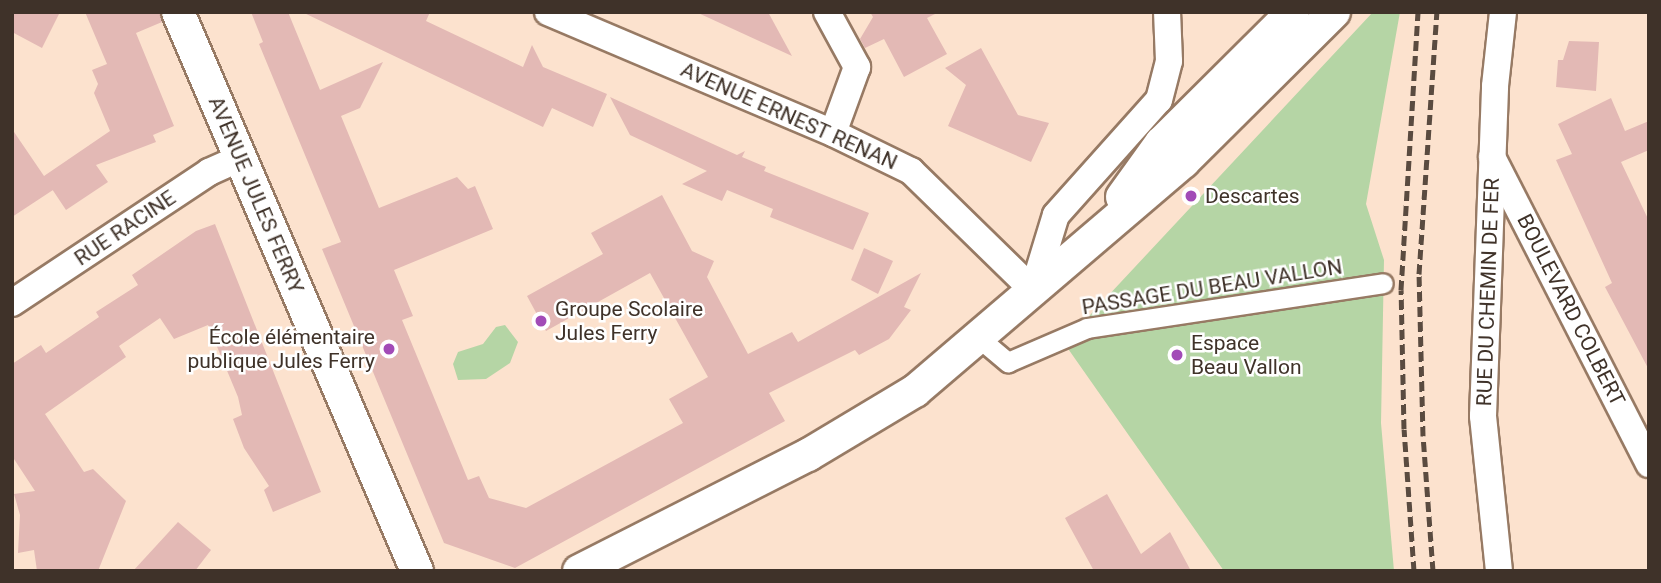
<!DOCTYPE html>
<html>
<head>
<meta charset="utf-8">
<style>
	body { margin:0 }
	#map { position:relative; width:1661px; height:583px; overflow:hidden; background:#fce2ce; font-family:Roboto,sans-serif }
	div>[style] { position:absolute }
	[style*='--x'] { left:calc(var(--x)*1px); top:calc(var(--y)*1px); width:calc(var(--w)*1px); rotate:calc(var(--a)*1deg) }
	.green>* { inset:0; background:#b5d5a5 }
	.building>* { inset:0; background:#e3b9b5 }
	.roads { filter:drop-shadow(2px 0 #977a64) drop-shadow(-2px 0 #977a64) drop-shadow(0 2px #977a64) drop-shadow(0 -2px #977a64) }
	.pedestrian>* { height:19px; margin:-9.5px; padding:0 9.5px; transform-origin:9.5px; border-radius:9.5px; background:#fff }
	.minor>* { height:26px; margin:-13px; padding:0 13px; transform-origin:13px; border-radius:13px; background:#fff }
	.tertiary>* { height:32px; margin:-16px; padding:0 16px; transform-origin:16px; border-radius:16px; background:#fff }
	.rail>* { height:5px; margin-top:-2.5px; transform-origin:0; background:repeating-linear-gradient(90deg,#5a4b40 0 10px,transparent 0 15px) }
	.dots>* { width:19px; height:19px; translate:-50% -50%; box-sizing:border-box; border:4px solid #fff; border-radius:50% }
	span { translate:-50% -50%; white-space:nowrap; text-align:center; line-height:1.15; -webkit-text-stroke:5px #fff; paint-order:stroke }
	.street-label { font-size:21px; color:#3f3229 }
	.poi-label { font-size:21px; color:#3f3229 }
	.left { translate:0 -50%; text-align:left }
	.right { translate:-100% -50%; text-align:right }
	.frame { position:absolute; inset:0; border:14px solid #3f3229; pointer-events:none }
</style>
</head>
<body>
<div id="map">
	<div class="green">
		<div style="clip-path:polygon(1373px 12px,1400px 12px,1366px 204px,1384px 260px,1381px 423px,1394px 571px,1224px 571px,1064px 343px)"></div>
		<div style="clip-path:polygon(505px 325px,518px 342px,510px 363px,486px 379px,458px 380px,453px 364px,458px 352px,483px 344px,496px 327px)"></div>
	</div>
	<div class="building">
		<div style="clip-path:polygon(12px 12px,60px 12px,42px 48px,12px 32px)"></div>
		<div style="clip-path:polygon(85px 12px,160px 12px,162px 22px,136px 33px,174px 126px,153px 135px,156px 142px,96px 165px,108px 182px,66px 210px,50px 186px,53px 190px,12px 217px,12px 129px,44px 176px,110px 131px,94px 93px,98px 84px,92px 70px,107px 64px)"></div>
		<div style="clip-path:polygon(251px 12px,288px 12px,320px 90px,383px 62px,360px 108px,341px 116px,379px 208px,457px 177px,468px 189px,475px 186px,493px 229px,394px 270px,413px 316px,402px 320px,468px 480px,479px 476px,489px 498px,526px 508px,683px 423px,669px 399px,708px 377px,650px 273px,546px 331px,527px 296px,603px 254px,591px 233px,662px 195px,692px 251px,714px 261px,707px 277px,748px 354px,792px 332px,798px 342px,921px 273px,904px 307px,911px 310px,889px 339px,859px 355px,855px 350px,769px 393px,785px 421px,515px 568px,444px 543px,322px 249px,341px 242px,259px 44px,263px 42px)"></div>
		<div style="clip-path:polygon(302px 12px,430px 12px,426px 21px,523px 67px,532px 45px,543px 67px,607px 94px,593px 127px,552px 108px,543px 127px)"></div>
		<div style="clip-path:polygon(696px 12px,768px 12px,792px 56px)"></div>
		<div style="clip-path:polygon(870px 12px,939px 12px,927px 18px,947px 54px,904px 77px,884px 39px,865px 48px,860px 39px,873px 17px)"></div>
		<div style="clip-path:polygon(1569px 41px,1599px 42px,1596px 91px,1556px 87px,1558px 60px,1563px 60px)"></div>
		<div style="clip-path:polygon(981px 48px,1018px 115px,1049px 123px,1031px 162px,948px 126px,966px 85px,945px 68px)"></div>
		<div style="clip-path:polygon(610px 97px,737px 155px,745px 151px,742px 157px,766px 167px,764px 171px,869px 213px,853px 250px,770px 217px,773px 209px,727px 190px,722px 201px,682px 184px,707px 171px,630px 135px)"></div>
		<div style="clip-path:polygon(1611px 98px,1625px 131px,1649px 121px,1649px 150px,1621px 162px,1649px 221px,1649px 370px,1605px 287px,1612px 283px,1556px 160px,1572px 154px,1558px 124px)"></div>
		<div style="clip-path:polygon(215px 224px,321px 492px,273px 512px,264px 490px,269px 486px,244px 448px,233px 419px,242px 415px,238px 397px,208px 325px,174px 339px,160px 318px,119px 346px,126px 357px,45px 414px,84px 472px,93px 469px,126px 501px,98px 571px,37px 571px,34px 550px,18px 553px,20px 515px,14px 494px,35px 491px,12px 456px,12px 364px,41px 345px,46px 353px,99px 317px,96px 312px,138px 285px,132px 275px,196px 231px)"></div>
		<div style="clip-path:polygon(864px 248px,893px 261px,878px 294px,851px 280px)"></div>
		<div style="clip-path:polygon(1107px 494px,1141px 554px,1170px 532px,1191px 571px,1094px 571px,1065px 518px)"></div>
		<div style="clip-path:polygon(178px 522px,211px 550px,195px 571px,133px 571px)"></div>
	</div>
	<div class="roads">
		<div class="pedestrian">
			<div style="--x:979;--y:338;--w:38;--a:40"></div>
			<div style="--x:1008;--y:362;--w:86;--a:-23.3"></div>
			<div style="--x:1087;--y:328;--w:299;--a:-8.6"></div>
		</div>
		<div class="minor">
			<div style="--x:548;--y:12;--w:310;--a:23"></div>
			<div style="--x:833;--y:133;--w:87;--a:26"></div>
			<div style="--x:911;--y:171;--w:170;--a:44.3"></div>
			<div style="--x:1033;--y:290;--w:78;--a:-73"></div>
			<div style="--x:1056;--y:215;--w:154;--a:-48.2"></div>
			<div style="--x:1159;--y:100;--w:40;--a:-75.6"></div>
			<div style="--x:1169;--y:61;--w:49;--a:-92.3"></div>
			<div style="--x:827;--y:12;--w:63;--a:61.4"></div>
			<div style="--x:857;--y:67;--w:70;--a:110"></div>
			<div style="--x:1492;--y:157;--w:345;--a:62.9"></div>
			<div style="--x:12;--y:303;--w:237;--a:-33.6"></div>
			<div style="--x:209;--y:172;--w:34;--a:-24"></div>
			<div style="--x:1499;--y:571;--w:156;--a:-95.9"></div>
			<div style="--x:1483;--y:416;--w:330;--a:-87.9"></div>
			<div style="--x:1495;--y:86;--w:74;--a:-83.8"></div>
		</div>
		<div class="tertiary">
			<div style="--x:178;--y:12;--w:608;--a:66.85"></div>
			<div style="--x:1122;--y:197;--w:67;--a:-54.2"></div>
			<div style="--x:1161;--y:143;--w:186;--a:-44.8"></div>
			<div style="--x:579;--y:571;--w:257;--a:-26.9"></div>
			<div style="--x:808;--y:455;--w:125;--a:-30.9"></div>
			<div style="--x:915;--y:391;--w:353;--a:-40.5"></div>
			<div style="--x:1183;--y:162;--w:213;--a:-44.8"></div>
		</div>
	</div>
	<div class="rail">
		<div style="--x:1414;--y:571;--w:142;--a:-94"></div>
		<div style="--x:1404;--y:429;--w:139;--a:-91.2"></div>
		<div style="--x:1401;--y:290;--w:279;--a:-86.5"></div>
		<div style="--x:1433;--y:571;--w:135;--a:-94.2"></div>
		<div style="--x:1423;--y:436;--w:162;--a:-91.4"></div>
		<div style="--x:1419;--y:274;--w:263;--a:-86.1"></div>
	</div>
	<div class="dots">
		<div style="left:1191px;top:196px;background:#a24bb7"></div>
		<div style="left:541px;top:321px;background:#a24bb7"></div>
		<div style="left:389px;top:349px;background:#a24bb7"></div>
		<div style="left:1177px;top:355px;background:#a24bb7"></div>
	</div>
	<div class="street-label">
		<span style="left:789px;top:116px;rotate:24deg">AVENUE ERNEST RENAN</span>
		<span style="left:256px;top:195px;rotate:67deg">AVENUE JULES FERRY</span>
		<span style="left:125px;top:228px;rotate:-34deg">RUE RACINE</span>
		<span style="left:1212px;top:287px;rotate:-9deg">PASSAGE DU BEAU VALLON</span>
		<span style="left:1488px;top:292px;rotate:-88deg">RUE DU CHEMIN DE FER</span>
		<span style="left:1571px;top:310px;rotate:63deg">BOULEVARD COLBERT</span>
	</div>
	<div class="poi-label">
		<span class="left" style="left:1205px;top:196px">Descartes</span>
		<span class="left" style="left:555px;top:321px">Groupe Scolaire<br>Jules Ferry</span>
		<span class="right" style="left:375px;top:349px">École élémentaire<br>publique Jules Ferry</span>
		<span class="left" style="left:1191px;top:355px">Espace<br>Beau Vallon</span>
	</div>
	<div class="frame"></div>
</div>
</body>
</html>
